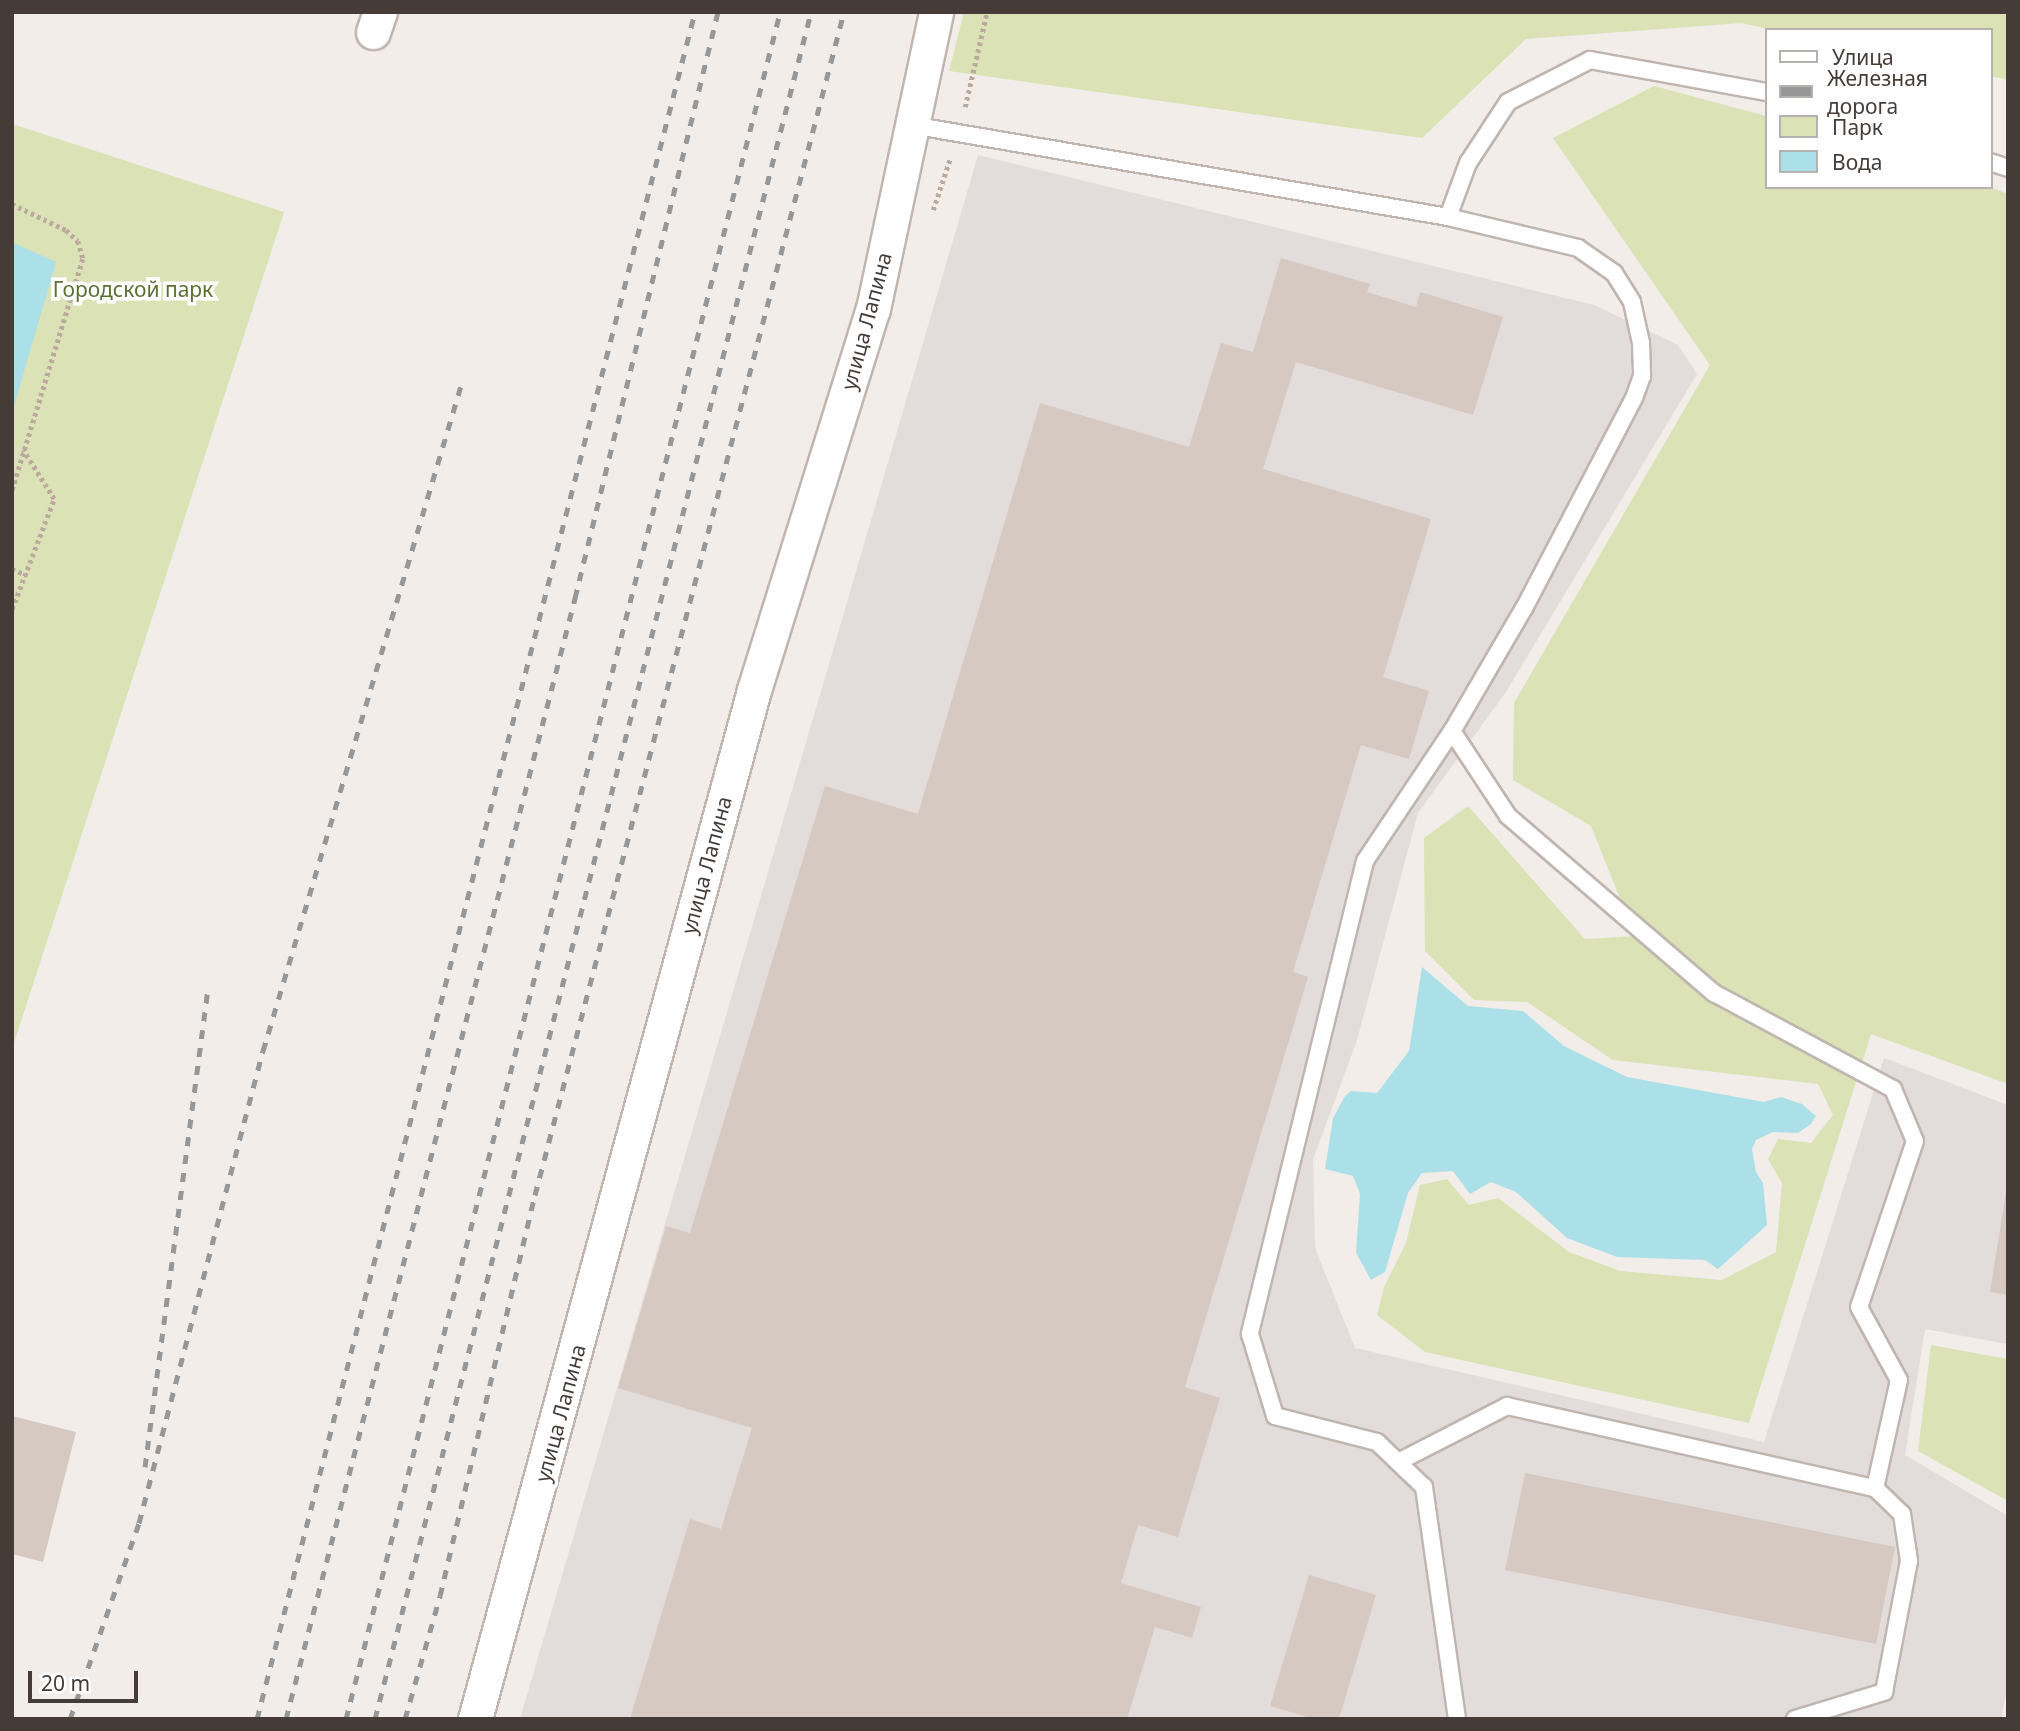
<!DOCTYPE html>
<html>
<head>
<meta charset="utf-8">
<style>
	body { margin:0 }
	#map { position:relative; width:2020px; height:1731px; overflow:hidden; background:#f2ede9; font-family:"Noto Sans",sans-serif }
	div>[style] { position:absolute }
	[style*='--x'] { left:calc(var(--x)*1px); top:calc(var(--y)*1px); width:calc(var(--w)*1px); rotate:calc(var(--a)*1deg) }
	.industrial>* { inset:0; background:#e2dcda }
	.green>* { inset:0; background:#dae2b6 }
	.water>* { inset:0; background:#ace0e8 }
	.building>* { inset:0; background:#d6c9c2 }
	.path>* { height:4.5px; margin-top:-2.25px; transform-origin:0; background:repeating-linear-gradient(90deg,#bdaa9f 0 3.5px,transparent 0 7px) }
	.roads { filter:drop-shadow(2px 0 #c0b5af) drop-shadow(-2px 0 #c0b5af) drop-shadow(0 2px #c0b5af) drop-shadow(0 -2px #c0b5af) }
	.service>* { height:16px; margin:-8px; padding:0 8px; transform-origin:8px; border-radius:8px; background:#fff }
	.minor>* { height:33px; margin:-16.5px; padding:0 16.5px; transform-origin:16.5px; border-radius:16.5px; background:#fff }
	.rail>* { height:5px; margin-top:-2.5px; transform-origin:0; background:repeating-linear-gradient(90deg,#979797 0 9px,transparent 0 18px) }
	span { translate:-50% -50%; white-space:nowrap; text-align:center; line-height:1.15; -webkit-text-stroke:7px #fff; paint-order:stroke }
	.park-label { font-size:21px; color:#5b7132 }
	.street-label { font-size:21px; color:#453c38 }
	.frame { position:absolute; inset:0; border:14px solid #453c38; pointer-events:none }
	.legend { position:absolute; left:1765px; top:28px; width:228px; height:161px; box-sizing:border-box; background:#fff; border:2px solid #b5b1af; margin:0; padding:9px 12px; list-style:none; font-size:21px; color:#453c38 }
	.legend li { display:flex; align-items:center; gap:14px; height:35px }
	.legend b { width:35px; border:2px solid #b5b1af }
	.scale { position:absolute; left:28px; top:1671px; width:110px; height:32px; box-sizing:border-box; border:4px solid #453c38; border-top:0; padding-left:9px; font-size:21px; line-height:24px; white-space:nowrap; color:#453c38; -webkit-text-stroke:5px #fff; paint-order:stroke }
</style>
</head>
<body>
<div id="map">
	<div class="industrial">
		<div style="clip-path:polygon(978px 155px,1594px 305px,1678px 345px,1697px 374px,1506px 692px,1418px 813px,1357px 1040px,1313px 1160px,1315px 1248px,1355px 1348px,1764px 1442px,1884px 1058px,2008px 1105px,2008px 1344px,1925px 1329px,1905px 1455px,2008px 1516px,2008px 1685px,2001px 1719px,520px 1719px)"></div>
	</div>
	<div class="green">
		<div style="clip-path:polygon(964px 12px,2008px 12px,2008px 80px,1990px 76px,1990px 30px,1773px 30px,1742px 23px,1526px 39px,1422px 138px,949px 71px)"></div>
		<div style="clip-path:polygon(1654px 86px,1766px 116px,1766px 187px,1989px 187px,2008px 194px,2008px 1084px,1871px 1034px,1749px 1423px,1425px 1352px,1377px 1315px,1384px 1287px,1406px 1243px,1420px 1185px,1447px 1179px,1469px 1205px,1498px 1198px,1569px 1252px,1620px 1271px,1722px 1280px,1776px 1252px,1782px 1183px,1768px 1159px,1778px 1139px,1811px 1143px,1833px 1115px,1818px 1084px,1613px 1060px,1527px 1002px,1474px 1000px,1425px 951px,1424px 838px,1468px 806px,1585px 939px,1635px 936px,1591px 826px,1513px 780px,1514px 703px,1710px 365px,1553px 138px)"></div>
		<div style="clip-path:polygon(12px 124px,284px 212px,12px 1049px)"></div>
		<div style="clip-path:polygon(1931px 1345px,2008px 1359px,2008px 1501px,1918px 1451px)"></div>
	</div>
	<div class="water">
		<div style="clip-path:polygon(12px 242px,56px 262px,12px 413px)"></div>
		<div style="clip-path:polygon(1422px 967px,1468px 1006px,1523px 1011px,1564px 1046px,1627px 1077px,1764px 1102px,1781px 1097px,1802px 1104px,1816px 1116px,1811px 1124px,1798px 1133px,1773px 1132px,1756px 1140px,1752px 1149px,1756px 1172px,1763px 1183px,1767px 1225px,1718px 1269px,1705px 1260px,1617px 1257px,1567px 1238px,1516px 1192px,1491px 1182px,1470px 1194px,1453px 1171px,1422px 1173px,1408px 1193px,1385px 1272px,1371px 1280px,1356px 1253px,1360px 1194px,1353px 1176px,1325px 1169px,1333px 1118px,1345px 1096px,1351px 1091px,1377px 1093px,1409px 1051px)"></div>
	</div>
	<div class="building">
		<div style="clip-path:polygon(1281px 258px,1370px 284px,1367px 292px,1416px 307px,1420px 292px,1503px 317px,1473px 415px,1296px 362px,1263px 469px,1431px 519px,1383px 677px,1429px 691px,1409px 759px,1361px 745px,1293px 972px,1308px 977px,1185px 1387px,1220px 1398px,1178px 1537px,1138px 1525px,1121px 1583px,1201px 1607px,1192px 1638px,1155px 1627px,1127px 1719px,630px 1719px,690px 1519px,721px 1529px,752px 1428px,618px 1388px,666px 1226px,690px 1233px,825px 786px,918px 814px,1040px 403px,1189px 447px,1221px 343px,1253px 352px)"></div>
		<div style="clip-path:polygon(2006px 1192px,2008px 1192px,2008px 1295px,1990px 1292px)"></div>
		<div style="clip-path:polygon(12px 1416px,76px 1432px,43px 1562px,12px 1554px)"></div>
		<div style="clip-path:polygon(1525px 1473px,1895px 1547px,1876px 1644px,1505px 1570px)"></div>
		<div style="clip-path:polygon(1309px 1575px,1376px 1595px,1339px 1719px,1314px 1719px,1270px 1706px)"></div>
	</div>
	<div class="path">
		<div style="--x:965;--y:107;--w:98;--a:-77"></div>
		<div style="--x:12;--y:204;--w:60;--a:25.7"></div>
		<div style="--x:66;--y:230;--w:16;--a:43"></div>
		<div style="--x:78;--y:241;--w:19;--a:74"></div>
		<div style="--x:83;--y:259;--w:243;--a:107"></div>
		<div style="--x:933;--y:210;--w:54;--a:-71.6"></div>
		<div style="--x:12;--y:569;--w:16;--a:22"></div>
		<div style="--x:12;--y:609;--w:118;--a:-69.1"></div>
		<div style="--x:54;--y:499;--w:58;--a:-122.3"></div>
	</div>
	<div class="roads">
		<div class="service">
			<div style="--x:911;--y:125;--w:545;--a:9.72"></div>
			<div style="--x:1448;--y:217;--w:134;--a:13.4"></div>
			<div style="--x:1578;--y:248;--w:44;--a:34.8"></div>
			<div style="--x:1614;--y:273;--w:34;--a:58"></div>
			<div style="--x:1632;--y:302;--w:42;--a:77.6"></div>
			<div style="--x:1641;--y:343;--w:33;--a:88"></div>
			<div style="--x:1642;--y:376;--w:23;--a:110"></div>
			<div style="--x:1634;--y:398;--w:237;--a:117.6"></div>
			<div style="--x:1524;--y:608;--w:143;--a:120.3"></div>
			<div style="--x:1452;--y:731;--w:156;--a:123.8"></div>
			<div style="--x:1365;--y:861;--w:487;--a:103.7"></div>
			<div style="--x:1250;--y:1334;--w:86;--a:73"></div>
			<div style="--x:1275;--y:1416;--w:105;--a:14.3"></div>
			<div style="--x:1377;--y:1442;--w:65;--a:43.8"></div>
			<div style="--x:1424;--y:1487;--w:234;--a:81.9"></div>
			<div style="--x:1990;--y:162;--w:19;--a:18"></div>
			<div style="--x:1448;--y:217;--w:58;--a:-69.7"></div>
			<div style="--x:1468;--y:163;--w:73;--a:-56.7"></div>
			<div style="--x:1508;--y:102;--w:92;--a:-27.1"></div>
			<div style="--x:1590;--y:60;--w:179;--a:10.3"></div>
			<div style="--x:1452;--y:731;--w:102;--a:56.6"></div>
			<div style="--x:1508;--y:816;--w:272;--a:40.7"></div>
			<div style="--x:1714;--y:993;--w:203;--a:28.2"></div>
			<div style="--x:1893;--y:1089;--w:56;--a:67.1"></div>
			<div style="--x:1915;--y:1141;--w:175;--a:108.6"></div>
			<div style="--x:1859;--y:1307;--w:83;--a:61.3"></div>
			<div style="--x:1899;--y:1380;--w:111;--a:102.5"></div>
			<div style="--x:1398;--y:1462;--w:123;--a:-27.2"></div>
			<div style="--x:1507;--y:1406;--w:377;--a:12.6"></div>
			<div style="--x:1875;--y:1488;--w:37;--a:44"></div>
			<div style="--x:1902;--y:1514;--w:48;--a:81.5"></div>
			<div style="--x:1909;--y:1561;--w:133;--a:100.8"></div>
			<div style="--x:1884;--y:1692;--w:93;--a:163.1"></div>
		</div>
		<div class="minor">
			<div style="--x:373;--y:32;--w:21;--a:-71"></div>
			<div style="--x:475;--y:1719;--w:1066;--a:-74.83"></div>
			<div style="--x:754;--y:690;--w:399;--a:-72.7"></div>
			<div style="--x:873;--y:309;--w:304;--a:-78"></div>
		</div>
	</div>
	<div class="rail">
		<div style="--x:145;--y:1467;--w:483;--a:-82.5"></div>
		<div style="--x:70;--y:1719;--w:208;--a:-70.6"></div>
		<div style="--x:139;--y:1523;--w:488;--a:-75.3"></div>
		<div style="--x:263;--y:1051;--w:698;--a:-73.43"></div>
		<div style="--x:257;--y:1719;--w:1762;--a:-75.61"></div>
		<div style="--x:286;--y:1719;--w:1158;--a:-75.54"></div>
		<div style="--x:575;--y:598;--w:603;--a:-76.29"></div>
		<div style="--x:346;--y:1719;--w:1761;--a:-75.73"></div>
		<div style="--x:375;--y:1719;--w:1762;--a:-75.67"></div>
		<div style="--x:405;--y:1719;--w:128;--a:-74.1"></div>
		<div style="--x:440;--y:1596;--w:412;--a:-76.7"></div>
		<div style="--x:535;--y:1195;--w:1223;--a:-75.36"></div>
	</div>
	<div class="park-label">
		<span style="left:133px;top:289px">Городской парк</span>
	</div>
	<div class="street-label">
		<span style="left:866px;top:321px;rotate:-75deg">улица Лапина</span>
		<span style="left:706px;top:865px;rotate:-75deg">улица Лапина</span>
		<span style="left:560px;top:1413px;rotate:-75deg">улица Лапина</span>
	</div>
	<div class="frame"></div>
	<ul class="legend">
	<li><b style="height:9px;background:#fff"></b>Улица</li>
	<li><b style="height:9px;background:#979797"></b>Железная дорога</li>
	<li><b style="height:19px;background:#dae2b6"></b>Парк</li>
	<li><b style="height:19px;background:#ace0e8"></b>Вода</li>
	</ul>
	<div class="scale">20 m</div>
</div>
</body>
</html>
